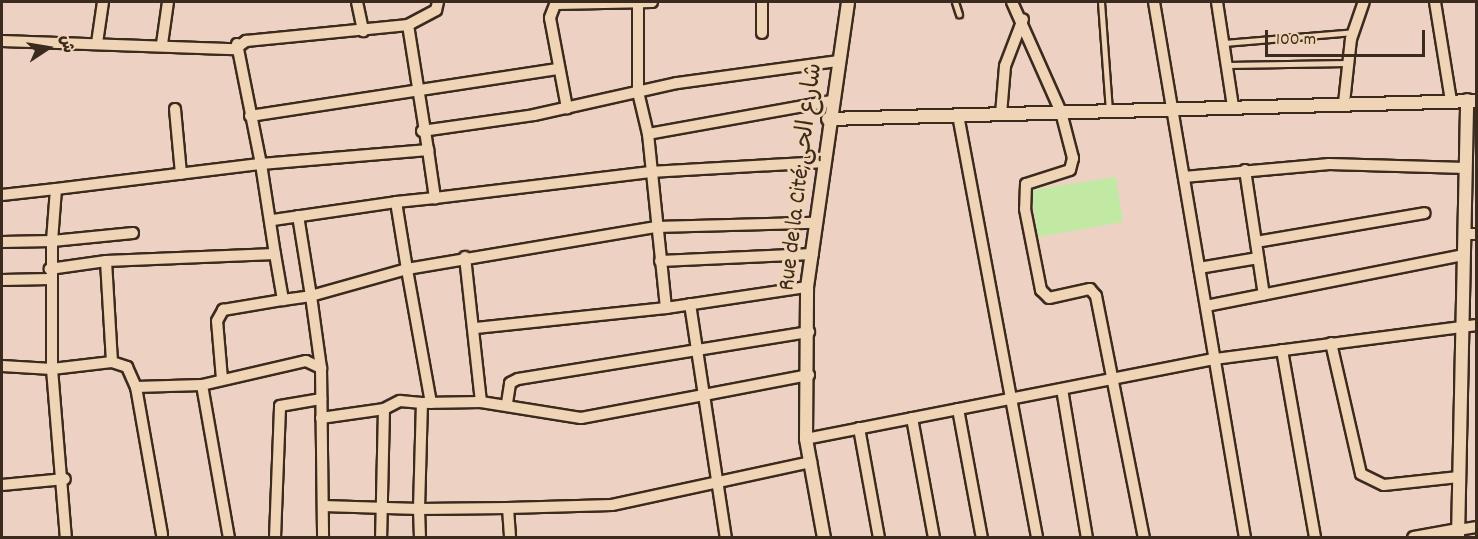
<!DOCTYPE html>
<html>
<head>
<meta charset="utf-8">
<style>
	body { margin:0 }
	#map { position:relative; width:1478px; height:539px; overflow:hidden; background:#edd2c4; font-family:Dekko,"Playpen Sans Arabic",sans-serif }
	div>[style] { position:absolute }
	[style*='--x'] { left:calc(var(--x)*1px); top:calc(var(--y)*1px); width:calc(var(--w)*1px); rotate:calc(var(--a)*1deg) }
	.green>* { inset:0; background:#c1e9a4 }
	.roads { filter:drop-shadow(2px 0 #3b2a1e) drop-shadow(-2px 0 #3b2a1e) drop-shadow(0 2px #3b2a1e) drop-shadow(0 -2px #3b2a1e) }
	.service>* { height:5px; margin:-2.5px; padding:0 2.5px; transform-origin:2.5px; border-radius:2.5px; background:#f0d4b6 }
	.minor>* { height:10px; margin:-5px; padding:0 5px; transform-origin:5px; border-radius:5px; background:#f0d4b6 }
	.tertiary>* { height:12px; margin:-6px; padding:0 6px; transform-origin:6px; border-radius:6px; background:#f0d4b6 }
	span { translate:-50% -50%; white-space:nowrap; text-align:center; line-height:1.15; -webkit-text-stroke:6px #f0d4b6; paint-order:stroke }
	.street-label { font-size:24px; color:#3b2a1e }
	.frame { position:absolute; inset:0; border:3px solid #3b2a1e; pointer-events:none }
	.north { position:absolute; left:18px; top:18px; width:60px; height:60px; -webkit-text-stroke:4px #f0d4b6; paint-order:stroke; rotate:78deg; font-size:16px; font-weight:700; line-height:24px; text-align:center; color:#3b2a1e }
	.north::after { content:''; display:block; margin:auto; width:21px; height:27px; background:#3b2a1e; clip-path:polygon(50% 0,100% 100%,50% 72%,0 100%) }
	.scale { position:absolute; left:1265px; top:30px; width:160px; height:27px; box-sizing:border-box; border:3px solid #3b2a1e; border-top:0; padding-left:8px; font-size:18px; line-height:21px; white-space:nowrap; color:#3b2a1e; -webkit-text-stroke:4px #f0d4b6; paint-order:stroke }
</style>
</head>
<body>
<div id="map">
	<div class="green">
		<div style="clip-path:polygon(1116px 177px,1123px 222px,1038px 237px,1031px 190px)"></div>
	</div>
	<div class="roads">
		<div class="service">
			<div style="--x:955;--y:2;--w:13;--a:72"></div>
			<div style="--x:1101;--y:2;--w:108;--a:85.8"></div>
			<div style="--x:1224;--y:43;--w:130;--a:-4.8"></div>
			<div style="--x:1228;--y:65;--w:119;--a:-1"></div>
		</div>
		<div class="minor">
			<div style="--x:357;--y:2;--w:30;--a:78"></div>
			<div style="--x:556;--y:2;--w:17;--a:111"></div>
			<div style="--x:550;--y:18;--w:92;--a:79.3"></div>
			<div style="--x:1012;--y:2;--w:120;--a:66"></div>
			<div style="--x:1061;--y:112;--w:48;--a:75.4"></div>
			<div style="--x:1073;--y:158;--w:12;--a:104"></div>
			<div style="--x:1070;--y:170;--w:46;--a:162.3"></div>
			<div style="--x:1026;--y:184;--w:25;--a:92"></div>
			<div style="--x:1025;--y:209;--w:83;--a:78.8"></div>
			<div style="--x:1041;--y:290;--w:11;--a:45"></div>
			<div style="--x:1049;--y:298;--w:42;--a:-12.4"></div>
			<div style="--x:1090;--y:289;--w:9;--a:49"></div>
			<div style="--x:1096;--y:296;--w:247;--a:78.8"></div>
			<div style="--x:1154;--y:2;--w:544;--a:80.36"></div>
			<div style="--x:1217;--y:2;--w:105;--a:81.3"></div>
			<div style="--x:1435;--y:2;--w:100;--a:80.8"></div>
			<div style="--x:638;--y:3;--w:89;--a:90"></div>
			<div style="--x:638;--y:92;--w:43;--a:76.6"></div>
			<div style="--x:648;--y:134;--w:187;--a:-10.2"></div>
			<div style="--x:556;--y:4;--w:96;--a:-1.2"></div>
			<div style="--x:408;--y:25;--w:127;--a:80.9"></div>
			<div style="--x:762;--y:33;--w:31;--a:-90"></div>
			<div style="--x:2;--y:41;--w:233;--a:2"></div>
			<div style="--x:235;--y:49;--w:14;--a:-36"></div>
			<div style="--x:246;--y:41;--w:163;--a:-5.6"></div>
			<div style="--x:408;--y:25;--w:32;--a:-28"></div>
			<div style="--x:436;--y:10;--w:8;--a:-76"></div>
			<div style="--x:97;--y:43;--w:41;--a:-81.7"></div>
			<div style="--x:162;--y:44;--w:42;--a:-81.9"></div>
			<div style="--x:237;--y:44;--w:122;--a:78.7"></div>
			<div style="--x:261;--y:164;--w:168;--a:-4.8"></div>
			<div style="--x:428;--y:150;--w:49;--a:81.7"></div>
			<div style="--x:435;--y:198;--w:39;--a:174"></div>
			<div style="--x:396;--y:202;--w:68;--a:80.7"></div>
			<div style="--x:407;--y:269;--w:100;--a:164.3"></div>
			<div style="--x:311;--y:296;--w:81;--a:-99.2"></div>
			<div style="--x:1344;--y:103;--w:64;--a:-83.8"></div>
			<div style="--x:1351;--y:39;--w:39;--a:-71"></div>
			<div style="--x:175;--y:109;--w:65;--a:84.7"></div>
			<div style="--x:1001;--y:114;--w:48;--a:-85.2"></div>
			<div style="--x:1005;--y:66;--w:50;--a:-69"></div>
			<div style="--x:958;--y:115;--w:430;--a:79.4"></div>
			<div style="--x:250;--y:116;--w:311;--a:-8.7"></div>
			<div style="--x:422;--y:131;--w:113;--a:-8.1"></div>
			<div style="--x:534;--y:115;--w:147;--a:-12.6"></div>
			<div style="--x:677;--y:83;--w:162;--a:-7.8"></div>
			<div style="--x:1245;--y:170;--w:126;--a:81.4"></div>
			<div style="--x:1184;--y:177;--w:146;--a:-5.1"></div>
			<div style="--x:1329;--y:164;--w:137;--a:1.7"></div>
			<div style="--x:2;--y:195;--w:54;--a:-6.3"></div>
			<div style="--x:435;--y:198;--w:217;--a:-6.9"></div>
			<div style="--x:650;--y:172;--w:171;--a:-3.3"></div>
			<div style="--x:273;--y:220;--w:124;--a:-8.3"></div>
			<div style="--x:133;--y:233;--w:81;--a:174.4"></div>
			<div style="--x:52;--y:241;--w:52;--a:-85.6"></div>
			<div style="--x:56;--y:189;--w:207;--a:-7"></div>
			<div style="--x:261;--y:164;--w:91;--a:81.2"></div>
			<div style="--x:1464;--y:234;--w:12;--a:0"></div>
			<div style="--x:2;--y:242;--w:50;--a:-1.1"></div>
			<div style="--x:52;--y:241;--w:128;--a:90"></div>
			<div style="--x:52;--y:369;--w:170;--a:85.3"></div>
			<div style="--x:1256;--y:242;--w:171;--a:-9.7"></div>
			<div style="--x:106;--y:261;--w:169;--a:-2.4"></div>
			<div style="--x:275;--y:254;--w:47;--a:80.1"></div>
			<div style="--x:283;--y:300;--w:28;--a:-8"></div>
			<div style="--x:311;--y:296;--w:73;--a:82.1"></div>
			<div style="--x:321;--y:368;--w:170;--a:89.3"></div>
			<div style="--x:660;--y:261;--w:153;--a:-2.6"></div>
			<div style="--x:1199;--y:268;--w:60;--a:-9.6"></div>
			<div style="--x:2;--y:280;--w:48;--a:-1.2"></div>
			<div style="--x:690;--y:304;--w:92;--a:81.3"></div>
			<div style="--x:704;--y:395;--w:107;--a:-10.8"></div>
			<div style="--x:1206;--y:306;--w:263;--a:-11.2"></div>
			<div style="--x:666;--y:308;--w:143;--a:-8.5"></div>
			<div style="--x:476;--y:328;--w:191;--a:-6"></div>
			<div style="--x:666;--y:308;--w:175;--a:-95.9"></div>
			<div style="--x:1331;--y:343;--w:134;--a:77.1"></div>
			<div style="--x:1361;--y:474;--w:25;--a:26"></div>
			<div style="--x:1384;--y:485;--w:75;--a:-6.1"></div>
			<div style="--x:1282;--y:350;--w:191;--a:80"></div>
			<div style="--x:112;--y:362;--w:16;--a:18"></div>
			<div style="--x:127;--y:367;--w:22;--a:66"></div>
			<div style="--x:136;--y:387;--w:150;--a:80"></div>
			<div style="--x:2;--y:366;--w:50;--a:3.4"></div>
			<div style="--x:52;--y:369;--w:60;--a:-6.7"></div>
			<div style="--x:112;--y:362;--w:101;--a:-93.4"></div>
			<div style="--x:106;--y:261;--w:57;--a:171.9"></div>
			<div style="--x:222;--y:379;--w:58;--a:-94.9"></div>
			<div style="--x:217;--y:321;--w:13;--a:-61"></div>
			<div style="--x:223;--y:310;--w:61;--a:-9.5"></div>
			<div style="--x:202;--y:385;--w:107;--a:-13"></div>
			<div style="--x:306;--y:361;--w:17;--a:25"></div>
			<div style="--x:136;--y:387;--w:66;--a:-1.7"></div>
			<div style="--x:202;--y:385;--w:155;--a:80"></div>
			<div style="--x:1062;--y:389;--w:151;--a:80.5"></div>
			<div style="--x:481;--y:402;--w:101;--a:9.1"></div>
			<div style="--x:581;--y:418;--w:125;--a:-10.6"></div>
			<div style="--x:704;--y:395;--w:145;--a:81.3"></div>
			<div style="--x:431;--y:403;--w:136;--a:-100.2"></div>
			<div style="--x:407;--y:269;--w:253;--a:-9.6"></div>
			<div style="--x:656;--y:227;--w:158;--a:-1.5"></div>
			<div style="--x:507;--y:403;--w:20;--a:-81"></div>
			<div style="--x:510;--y:383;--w:9;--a:-27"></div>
			<div style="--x:518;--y:379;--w:295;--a:-9.2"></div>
			<div style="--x:384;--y:409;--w:18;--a:-27"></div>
			<div style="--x:400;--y:401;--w:22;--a:5"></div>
			<div style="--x:958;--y:409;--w:131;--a:79.5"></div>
			<div style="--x:321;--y:418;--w:64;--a:-8.1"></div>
			<div style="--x:384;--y:409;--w:129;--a:91.3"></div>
			<div style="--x:912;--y:418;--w:122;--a:79.6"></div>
			<div style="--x:859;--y:428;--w:112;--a:79.7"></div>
			<div style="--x:806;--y:439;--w:417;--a:-11.1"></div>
			<div style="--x:1215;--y:359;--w:263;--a:-7.4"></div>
			<div style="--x:2;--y:485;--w:63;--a:-5.4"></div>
			<div style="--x:323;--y:506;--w:96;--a:1.8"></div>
			<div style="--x:419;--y:509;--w:106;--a:-88.4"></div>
			<div style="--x:422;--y:403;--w:59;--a:-1"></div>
			<div style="--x:481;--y:402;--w:146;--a:-96.3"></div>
			<div style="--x:508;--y:508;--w:104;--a:-1.7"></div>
			<div style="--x:612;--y:505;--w:204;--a:-12.2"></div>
			<div style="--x:1458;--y:530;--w:18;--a:-9"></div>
			<div style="--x:275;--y:538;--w:132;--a:-87.8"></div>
			<div style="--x:280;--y:406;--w:42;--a:-9.7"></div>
			<div style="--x:420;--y:538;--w:29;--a:-92"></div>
			<div style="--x:419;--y:509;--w:89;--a:-0.6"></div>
			<div style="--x:508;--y:508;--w:30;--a:86"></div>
		</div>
		<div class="tertiary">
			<div style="--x:828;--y:119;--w:648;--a:-1.59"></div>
			<div style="--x:824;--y:538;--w:101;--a:-100.3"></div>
			<div style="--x:806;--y:439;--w:152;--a:-89.6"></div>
			<div style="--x:807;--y:287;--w:288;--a:-81.8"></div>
			<div style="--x:1414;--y:538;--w:45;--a:-10.3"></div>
			<div style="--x:1458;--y:538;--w:438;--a:-88.8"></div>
		</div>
	</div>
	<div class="street-label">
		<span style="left:802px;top:177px;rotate:-83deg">Rue de la Cité;شارع الحي</span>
	</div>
	<div class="frame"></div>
	<div class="north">ش</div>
	<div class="scale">100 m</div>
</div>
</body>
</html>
